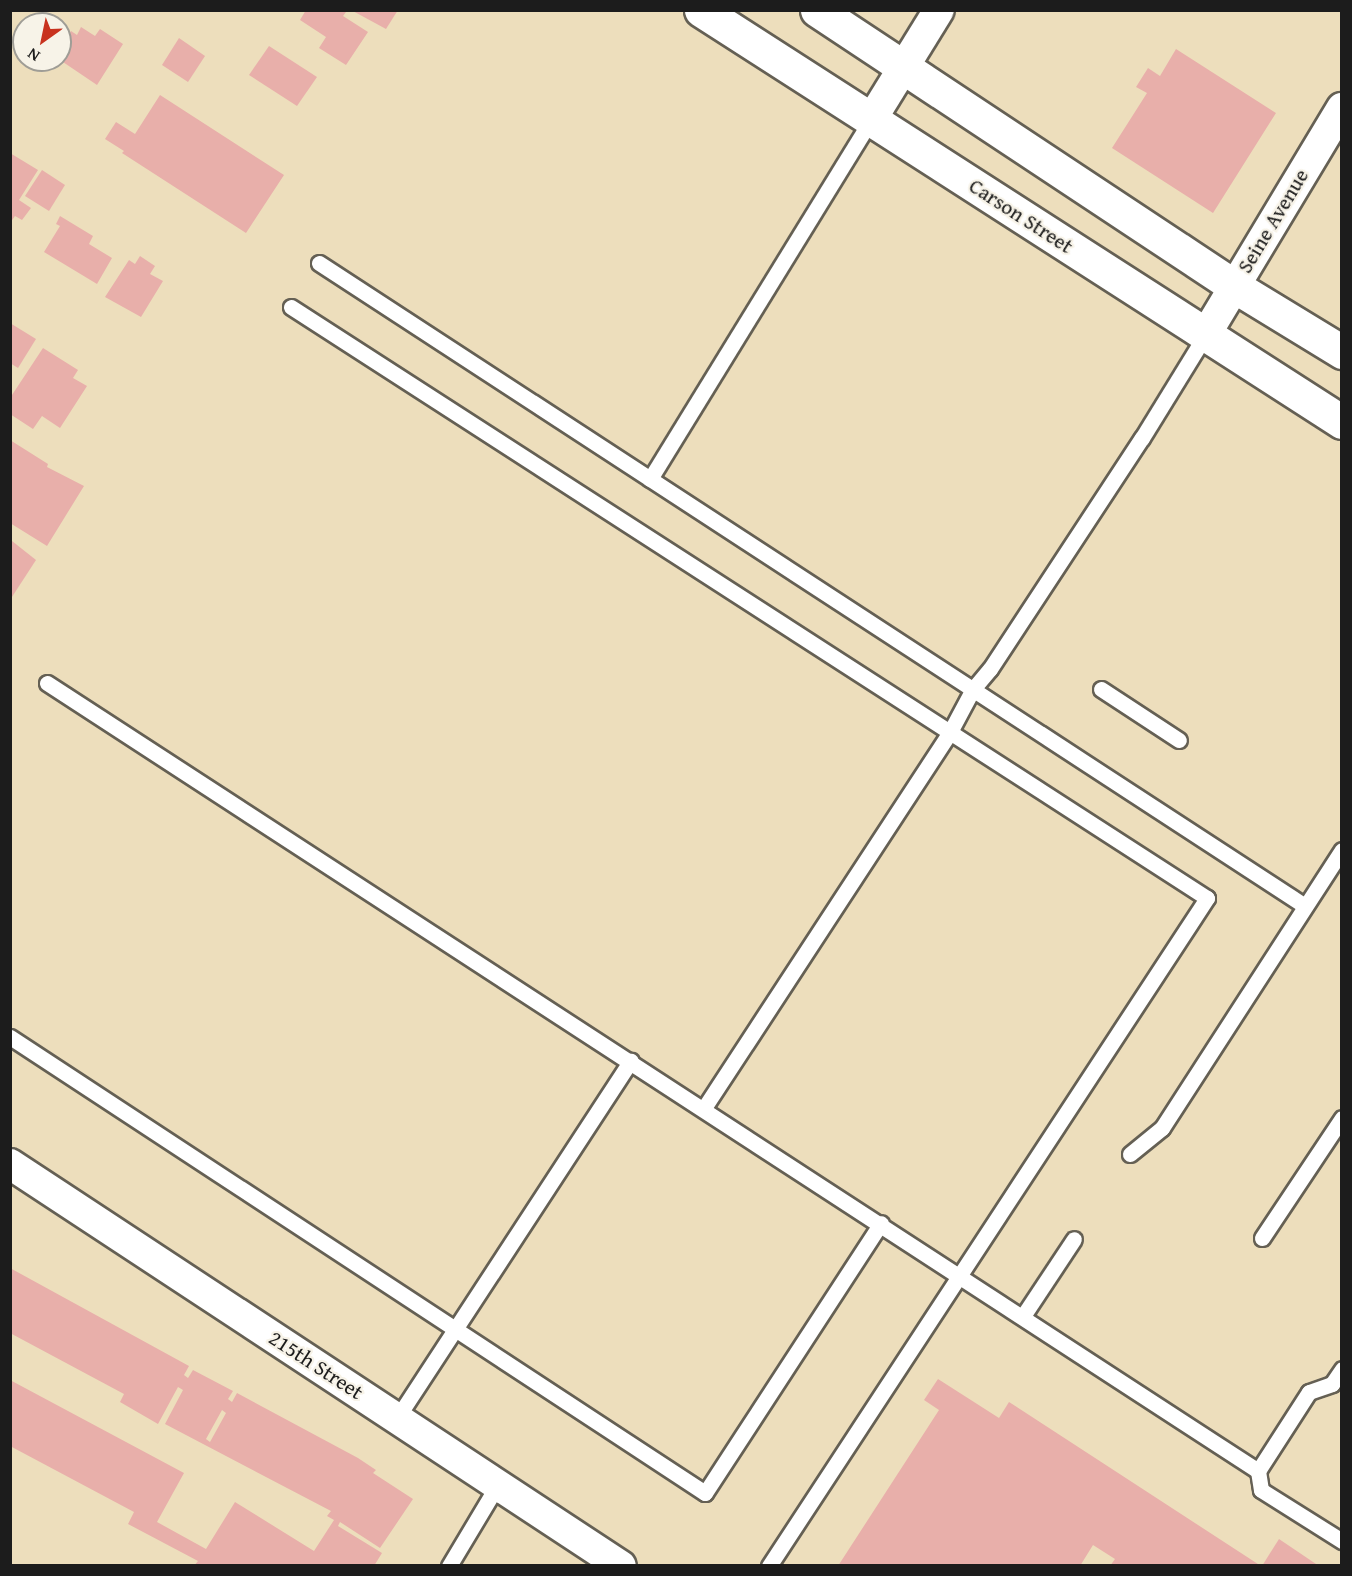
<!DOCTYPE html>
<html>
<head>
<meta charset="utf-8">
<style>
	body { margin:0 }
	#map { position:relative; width:1352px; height:1576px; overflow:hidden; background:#eddebc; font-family:"Gentium Book Plus",serif }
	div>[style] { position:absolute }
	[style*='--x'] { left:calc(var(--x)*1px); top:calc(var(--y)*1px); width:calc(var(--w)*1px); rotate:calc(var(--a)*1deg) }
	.building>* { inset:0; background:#e8afaa }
	.roads { filter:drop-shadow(2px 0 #656054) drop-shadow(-2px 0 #656054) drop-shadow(0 2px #656054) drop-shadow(0 -2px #656054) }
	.service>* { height:15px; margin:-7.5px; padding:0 7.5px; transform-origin:7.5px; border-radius:7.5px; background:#fff }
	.minor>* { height:30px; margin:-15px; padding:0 15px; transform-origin:15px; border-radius:15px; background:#fff }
	.primary>* { height:33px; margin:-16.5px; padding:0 16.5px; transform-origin:16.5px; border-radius:16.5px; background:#fff }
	span { translate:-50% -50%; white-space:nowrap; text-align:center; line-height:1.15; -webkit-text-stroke:4.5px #f7f3e8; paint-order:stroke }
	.street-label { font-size:21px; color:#1c1c1c }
	.frame { position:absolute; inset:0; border:12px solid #1c1c1c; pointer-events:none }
	.north { position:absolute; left:12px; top:12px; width:60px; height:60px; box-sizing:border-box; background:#f7f3e8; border:2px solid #9f9d96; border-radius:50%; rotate:213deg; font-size:16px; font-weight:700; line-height:24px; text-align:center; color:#1c1c1c }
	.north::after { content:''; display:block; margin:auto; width:21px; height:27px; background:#c8321e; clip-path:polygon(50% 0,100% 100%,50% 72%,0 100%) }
</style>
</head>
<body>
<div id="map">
	<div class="building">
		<div style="clip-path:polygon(306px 10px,344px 10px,346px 12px,343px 16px,368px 32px,346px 65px,319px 48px,326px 37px,300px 20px)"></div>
		<div style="clip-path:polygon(351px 10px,398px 10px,386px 29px)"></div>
		<div style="clip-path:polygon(81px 27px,95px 36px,100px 29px,123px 44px,97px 85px,60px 60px,67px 49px,61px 45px,71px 31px,77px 35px)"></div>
		<div style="clip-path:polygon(179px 38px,205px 56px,188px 82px,162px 65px)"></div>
		<div style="clip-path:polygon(269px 46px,317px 77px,297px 106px,249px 75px)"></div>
		<div style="clip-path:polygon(1176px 49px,1276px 113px,1213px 213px,1112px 148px,1147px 93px,1136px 87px,1148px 68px,1160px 76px)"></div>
		<div style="clip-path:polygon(160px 95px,284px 175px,246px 233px,122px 153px,124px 151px,105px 139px,116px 122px,135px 134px)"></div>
		<div style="clip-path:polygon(10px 153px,38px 170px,19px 200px,31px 208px,22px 220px,15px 216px,10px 223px)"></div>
		<div style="clip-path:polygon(42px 170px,65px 185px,49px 211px,25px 196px)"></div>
		<div style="clip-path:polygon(60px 216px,93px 236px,89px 244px,112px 258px,97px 284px,44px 252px,60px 226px,56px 224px)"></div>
		<div style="clip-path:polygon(140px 256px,155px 266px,150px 274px,163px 281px,141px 317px,105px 297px,129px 260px,135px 264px)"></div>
		<div style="clip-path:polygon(10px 323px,36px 339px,18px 368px,10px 363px)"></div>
		<div style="clip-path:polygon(43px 348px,78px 370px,73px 378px,87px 386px,60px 428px,42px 416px,33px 429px,10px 414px,10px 398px)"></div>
		<div style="clip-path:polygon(10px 440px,48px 464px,47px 467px,84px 486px,47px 546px,10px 523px)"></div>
		<div style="clip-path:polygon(12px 541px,36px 560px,10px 600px,10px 544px)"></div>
		<div style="clip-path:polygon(evenodd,10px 1268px,189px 1366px,184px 1375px,188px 1378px,193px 1370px,233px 1391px,228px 1399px,232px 1402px,237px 1393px,358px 1458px,376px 1470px,373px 1473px,413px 1499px,380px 1548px,340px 1522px,338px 1526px,382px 1553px,374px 1566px,194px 1566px,198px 1561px,128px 1524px,134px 1512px,10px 1446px,10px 1380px,184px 1473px,157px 1522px,206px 1549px,235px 1502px,314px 1551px,334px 1520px,327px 1516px,331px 1511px,165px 1424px,183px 1390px,178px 1387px,158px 1424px,120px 1402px,124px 1394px,10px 1333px,10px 1268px,222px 1410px,226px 1413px,210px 1442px,206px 1439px,222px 1410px)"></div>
		<div style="clip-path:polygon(938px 1379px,999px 1418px,1009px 1402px,1261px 1566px,1110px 1566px,1115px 1559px,1093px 1545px,1080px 1566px,838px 1566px,939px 1410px,924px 1400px)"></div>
		<div style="clip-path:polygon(1279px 1539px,1319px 1566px,1262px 1566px)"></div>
	</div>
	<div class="roads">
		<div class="service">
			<div style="--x:319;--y:263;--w:1177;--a:33.11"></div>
			<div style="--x:291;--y:307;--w:1090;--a:32.83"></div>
			<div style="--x:1207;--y:898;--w:799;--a:123.25"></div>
			<div style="--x:650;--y:479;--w:422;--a:-58.4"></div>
			<div style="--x:47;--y:683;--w:1445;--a:33.05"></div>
			<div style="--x:1258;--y:1471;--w:19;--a:81"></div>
			<div style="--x:1261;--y:1490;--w:96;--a:32.2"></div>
			<div style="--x:1101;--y:689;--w:93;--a:33.2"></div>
			<div style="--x:10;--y:1037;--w:831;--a:33.27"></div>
			<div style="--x:705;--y:1493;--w:322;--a:-56.9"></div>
			<div style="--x:704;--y:1108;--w:449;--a:-56.8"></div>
			<div style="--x:950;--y:732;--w:49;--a:-61.9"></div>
			<div style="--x:973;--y:689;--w:26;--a:-50"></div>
			<div style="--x:990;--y:669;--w:277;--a:-56.7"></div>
			<div style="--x:1142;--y:438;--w:122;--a:-58.4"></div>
			<div style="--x:1130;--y:1154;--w:41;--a:-39.1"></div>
			<div style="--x:1162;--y:1128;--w:331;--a:-57.1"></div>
			<div style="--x:1262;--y:1238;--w:144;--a:-56.3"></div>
			<div style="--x:1023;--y:1316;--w:92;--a:-56.5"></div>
			<div style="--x:397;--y:1418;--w:427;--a:-56.8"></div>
			<div style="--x:1258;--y:1471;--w:94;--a:-57.2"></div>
			<div style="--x:1309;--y:1392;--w:24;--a:-19"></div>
			<div style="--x:1332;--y:1384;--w:18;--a:-56"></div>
			<div style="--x:449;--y:1566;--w:96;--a:-59.1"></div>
		</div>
		<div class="minor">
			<div style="--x:871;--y:120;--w:129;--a:-58.3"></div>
			<div style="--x:1206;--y:334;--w:264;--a:-59"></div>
			<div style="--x:10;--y:1164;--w:731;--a:33.34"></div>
		</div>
		<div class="primary">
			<div style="--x:701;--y:10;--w:762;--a:32.73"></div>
			<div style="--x:817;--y:10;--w:500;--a:33.5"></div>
			<div style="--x:1234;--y:286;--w:127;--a:31.4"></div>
		</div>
	</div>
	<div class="street-label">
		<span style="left:1021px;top:216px;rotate:33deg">Carson Street</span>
		<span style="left:1273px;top:221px;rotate:-59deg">Seine Avenue</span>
		<span style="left:316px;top:1365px;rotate:33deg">215th Street</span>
	</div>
	<div class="frame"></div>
	<div class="north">N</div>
</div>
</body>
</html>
